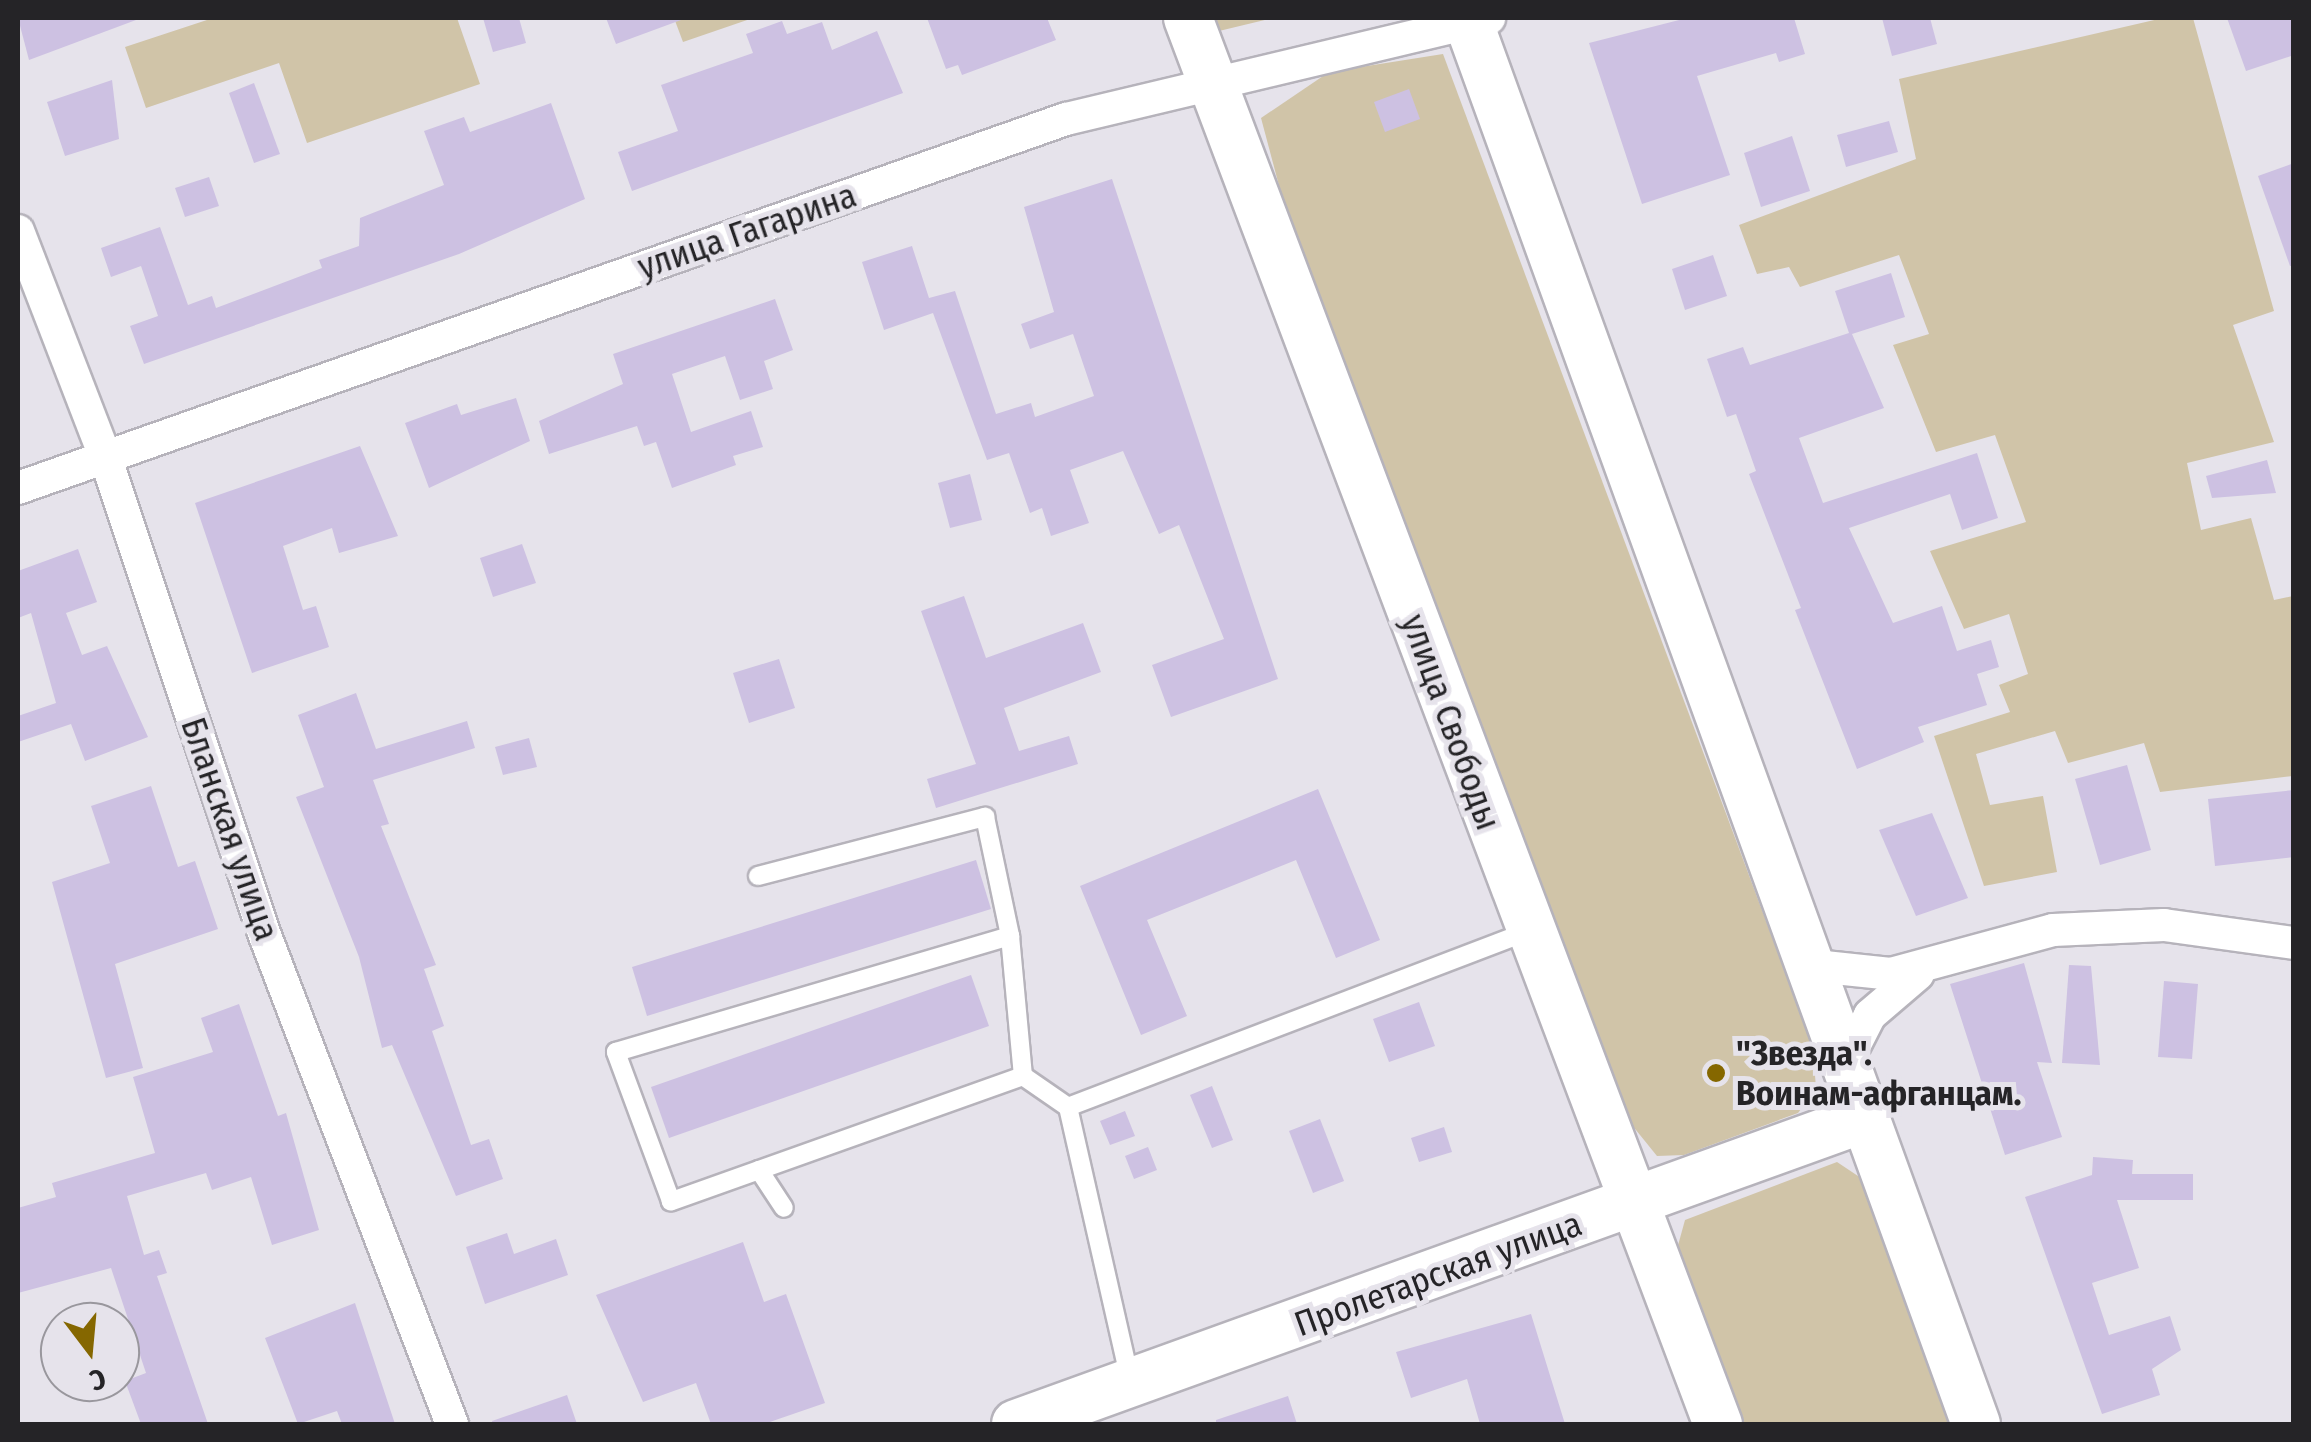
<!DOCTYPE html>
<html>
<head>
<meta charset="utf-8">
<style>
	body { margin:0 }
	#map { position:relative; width:2311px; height:1442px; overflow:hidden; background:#e6e3eb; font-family:"Fira Sans Condensed",sans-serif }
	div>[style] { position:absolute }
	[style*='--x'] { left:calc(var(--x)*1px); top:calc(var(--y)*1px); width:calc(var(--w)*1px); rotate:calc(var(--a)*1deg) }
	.green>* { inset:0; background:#d0c4a8 }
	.building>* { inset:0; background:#cdc1e2 }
	.roads { filter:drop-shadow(2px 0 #b6b3bb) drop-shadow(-2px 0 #b6b3bb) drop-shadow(0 2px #b6b3bb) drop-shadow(0 -2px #b6b3bb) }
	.lane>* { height:18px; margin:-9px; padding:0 9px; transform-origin:9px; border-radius:9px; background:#fff }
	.street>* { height:32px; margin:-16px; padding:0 16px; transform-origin:16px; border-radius:16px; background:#fff }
	.secondary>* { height:48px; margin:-24px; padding:0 24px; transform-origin:24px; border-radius:24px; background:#fff }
	.dots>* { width:28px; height:28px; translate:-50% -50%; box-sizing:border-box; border:5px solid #e6e3eb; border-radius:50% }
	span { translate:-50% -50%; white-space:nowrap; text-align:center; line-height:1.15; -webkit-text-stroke:10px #e6e3eb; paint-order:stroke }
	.street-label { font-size:35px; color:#252427 }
	.poi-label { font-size:35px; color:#252427; font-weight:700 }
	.left { translate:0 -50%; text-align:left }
	.frame { position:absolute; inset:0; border:20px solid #252427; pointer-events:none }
	.north { position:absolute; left:40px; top:1302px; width:100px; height:100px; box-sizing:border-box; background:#e6e3eb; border:2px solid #99979d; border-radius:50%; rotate:164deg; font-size:28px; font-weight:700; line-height:40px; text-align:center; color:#252427 }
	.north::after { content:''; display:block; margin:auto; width:35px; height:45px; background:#856700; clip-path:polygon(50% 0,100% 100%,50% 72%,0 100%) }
</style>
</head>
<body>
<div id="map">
	<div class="green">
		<div style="clip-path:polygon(213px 18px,457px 18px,480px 84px,307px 143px,279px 63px,146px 108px,125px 47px)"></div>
		<div style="clip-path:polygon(674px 18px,753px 18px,683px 42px)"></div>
		<div style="clip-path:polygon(1214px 18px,1273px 18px,1219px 31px)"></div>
		<div style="clip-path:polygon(2163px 18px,2193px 18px,2274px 311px,2233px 325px,2274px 442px,2187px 463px,2201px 530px,2251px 518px,2274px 600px,2293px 596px,2293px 776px,2160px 792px,2144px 743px,2068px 763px,2055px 731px,1976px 754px,1990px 805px,2043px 796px,2057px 872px,1984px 886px,1934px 736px,2010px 712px,1999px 685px,2028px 674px,2009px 614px,1964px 629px,1930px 551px,2026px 522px,1995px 435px,1936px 452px,1893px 345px,1929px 334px,1899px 255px,1800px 287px,1789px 267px,1757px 274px,1739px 225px,1916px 159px,1899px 79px)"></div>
		<div style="clip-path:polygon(1443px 54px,1813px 1047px,1816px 1089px,1798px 1113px,1684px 1155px,1657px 1156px,1623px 1114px,1285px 208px,1261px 118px,1329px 72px)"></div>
		<div style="clip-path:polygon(1837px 1162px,1861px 1178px,1952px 1424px,1742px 1424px,1677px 1249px,1685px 1220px)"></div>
	</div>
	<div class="building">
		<div style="clip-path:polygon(18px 18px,136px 18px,136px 20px,29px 60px)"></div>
		<div style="clip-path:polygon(483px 18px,519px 18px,526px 43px,493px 52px)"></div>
		<div style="clip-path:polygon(606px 18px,680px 18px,681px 20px,616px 44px)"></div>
		<div style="clip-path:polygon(927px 18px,1047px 18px,1056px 40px,962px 75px,958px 65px,946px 69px)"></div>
		<div style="clip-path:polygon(1687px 18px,1794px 18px,1805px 54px,1779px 62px,1776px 53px,1697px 76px,1730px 175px,1642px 204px,1589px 43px)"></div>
		<div style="clip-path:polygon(1882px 18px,1930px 18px,1937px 44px,1892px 56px)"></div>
		<div style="clip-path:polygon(2227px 18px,2294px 18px,2294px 55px,2246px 71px)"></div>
		<div style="clip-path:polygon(782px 21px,787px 34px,822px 22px,832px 50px,877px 31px,903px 93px,632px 191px,618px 152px,678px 131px,661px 85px,753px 53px,746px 34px)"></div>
		<div style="clip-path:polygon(112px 80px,119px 139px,65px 156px,47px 102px)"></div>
		<div style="clip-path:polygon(254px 83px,280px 154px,254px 163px,229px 93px)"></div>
		<div style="clip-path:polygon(1409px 89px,1420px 119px,1385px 132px,1374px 102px)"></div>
		<div style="clip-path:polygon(551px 103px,585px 199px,459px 254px,144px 364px,130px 326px,158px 316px,141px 266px,111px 277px,101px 248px,160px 227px,188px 305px,212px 296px,216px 308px,322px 268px,319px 260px,359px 246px,360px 218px,444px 185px,424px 131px,464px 117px,470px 132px)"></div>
		<div style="clip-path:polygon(1889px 121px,1898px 152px,1846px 167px,1837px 135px)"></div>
		<div style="clip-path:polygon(1792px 136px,1810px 191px,1761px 207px,1744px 153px)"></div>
		<div style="clip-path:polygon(2294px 163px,2294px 265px,2290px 266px,2258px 176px)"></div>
		<div style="clip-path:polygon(209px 177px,219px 206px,185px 217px,175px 188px)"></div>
		<div style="clip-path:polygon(1112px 179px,1278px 679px,1171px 717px,1152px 665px,1224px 639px,1179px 525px,1159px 534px,1123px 451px,1070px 470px,1089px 523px,1051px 536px,1042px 508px,1030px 513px,1009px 453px,987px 460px,933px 313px,884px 330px,862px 262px,912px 246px,929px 298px,955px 291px,996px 414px,1031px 403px,1035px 417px,1094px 396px,1073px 334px,1030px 349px,1021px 324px,1054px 312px,1024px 207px)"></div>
		<div style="clip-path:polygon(1713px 255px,1727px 296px,1685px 310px,1672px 269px)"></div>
		<div style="clip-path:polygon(1891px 273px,1905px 317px,1852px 334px,1884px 408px,1799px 438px,1823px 503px,1977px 453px,1998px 518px,1962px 530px,1950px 494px,1849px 528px,1893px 623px,1942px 606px,1957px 651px,1991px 640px,1999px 667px,1977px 674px,1987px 705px,1918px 727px,1924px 742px,1857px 769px,1795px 610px,1801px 608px,1749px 474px,1756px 471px,1736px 414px,1727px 417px,1707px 359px,1743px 347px,1750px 365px,1849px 333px,1835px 291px)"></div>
		<div style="clip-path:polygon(775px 299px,793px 350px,764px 361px,773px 389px,740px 400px,725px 356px,672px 374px,691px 432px,751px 411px,763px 447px,733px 456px,736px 465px,672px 488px,656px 442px,644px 446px,637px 426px,549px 454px,539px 421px,623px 384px,613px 354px)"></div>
		<div style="clip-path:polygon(516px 398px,530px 441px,429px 488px,405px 423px,457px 404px,461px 415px)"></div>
		<div style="clip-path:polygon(360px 446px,398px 536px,339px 553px,332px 528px,283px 546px,303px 610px,316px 606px,329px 647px,252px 673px,195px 503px)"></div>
		<div style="clip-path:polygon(2267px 460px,2276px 493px,2212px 498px,2206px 476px)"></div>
		<div style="clip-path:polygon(970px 474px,982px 520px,950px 528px,938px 483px)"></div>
		<div style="clip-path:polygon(522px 544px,536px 583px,493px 597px,480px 558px)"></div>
		<div style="clip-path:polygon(78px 549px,97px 602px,66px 613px,82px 655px,107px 646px,148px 737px,85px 761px,71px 724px,18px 742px,18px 716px,56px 703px,31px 613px,18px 618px,18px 571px)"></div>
		<div style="clip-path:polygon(964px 596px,986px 658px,1083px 623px,1101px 672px,1004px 708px,1019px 751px,1069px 736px,1078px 764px,936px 808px,927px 779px,976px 764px,921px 611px)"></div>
		<div style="clip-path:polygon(779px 659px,795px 708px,749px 723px,733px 673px)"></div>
		<div style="clip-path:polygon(356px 693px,376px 749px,467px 721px,475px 748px,373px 780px,389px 824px,381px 826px,436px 965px,424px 969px,444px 1026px,432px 1031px,471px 1145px,489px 1139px,503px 1179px,456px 1196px,392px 1045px,382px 1048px,359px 957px,296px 797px,324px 787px,298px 715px)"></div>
		<div style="clip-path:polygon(529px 738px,537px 767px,503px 775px,495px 747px)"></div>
		<div style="clip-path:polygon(2127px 765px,2151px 850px,2100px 865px,2075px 779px)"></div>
		<div style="clip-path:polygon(151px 786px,178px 867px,195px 861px,218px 929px,115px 964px,143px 1068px,106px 1078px,52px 882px,110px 863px,91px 806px)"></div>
		<div style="clip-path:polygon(1318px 789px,1380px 940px,1336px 958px,1296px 860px,1147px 920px,1187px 1016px,1141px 1035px,1080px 886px)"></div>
		<div style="clip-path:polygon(2294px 790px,2294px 857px,2215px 866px,2208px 799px)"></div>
		<div style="clip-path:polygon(1932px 813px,1968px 898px,1916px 916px,1879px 830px)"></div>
		<div style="clip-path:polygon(976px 860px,991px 909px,647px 1016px,632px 967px)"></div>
		<div style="clip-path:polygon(2024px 963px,2052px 1063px,2037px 1062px,2062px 1137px,2005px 1155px,1950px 984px)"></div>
		<div style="clip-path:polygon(2069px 965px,2091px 966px,2100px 1065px,2062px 1063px)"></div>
		<div style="clip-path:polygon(971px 975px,989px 1026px,669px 1138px,651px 1087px)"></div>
		<div style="clip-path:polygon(2164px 981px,2198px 984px,2192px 1059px,2158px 1057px)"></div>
		<div style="clip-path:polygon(1419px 1002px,1435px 1046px,1389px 1062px,1373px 1019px)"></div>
		<div style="clip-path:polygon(239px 1004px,278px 1116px,286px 1113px,319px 1230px,272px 1245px,251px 1177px,212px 1190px,206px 1173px,127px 1196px,144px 1255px,159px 1250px,167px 1273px,157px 1276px,208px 1424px,141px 1424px,125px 1381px,146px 1373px,111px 1268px,18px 1293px,18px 1208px,56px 1197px,52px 1183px,155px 1153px,133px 1077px,213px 1052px,201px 1018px)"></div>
		<div style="clip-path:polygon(1212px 1086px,1233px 1140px,1212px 1148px,1190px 1095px)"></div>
		<div style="clip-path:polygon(1125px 1111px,1135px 1136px,1110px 1145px,1100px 1121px)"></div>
		<div style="clip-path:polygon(1320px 1119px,1344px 1181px,1313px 1193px,1289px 1131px)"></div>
		<div style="clip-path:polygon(1444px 1127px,1452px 1152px,1419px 1162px,1411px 1138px)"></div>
		<div style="clip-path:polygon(1148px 1147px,1157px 1170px,1134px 1179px,1125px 1156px)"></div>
		<div style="clip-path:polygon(2093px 1157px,2133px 1160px,2132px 1174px,2193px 1174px,2193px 1200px,2117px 1200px,2139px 1268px,2092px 1283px,2109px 1335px,2170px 1316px,2181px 1350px,2152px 1369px,2160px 1395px,2102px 1414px,2025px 1197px,2092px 1175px)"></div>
		<div style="clip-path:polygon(507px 1233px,514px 1254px,556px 1239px,568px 1275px,485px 1304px,466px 1247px)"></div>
		<div style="clip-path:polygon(743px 1242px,764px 1302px,786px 1294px,825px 1403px,764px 1424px,711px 1424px,696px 1383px,643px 1402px,596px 1295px)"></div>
		<div style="clip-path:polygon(355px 1303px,395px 1424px,342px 1424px,337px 1411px,298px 1424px,265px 1338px)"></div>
		<div style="clip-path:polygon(1531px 1314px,1565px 1424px,1480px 1424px,1467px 1379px,1411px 1398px,1396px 1352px)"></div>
		<div style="clip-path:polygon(567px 1395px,577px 1424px,493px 1424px,492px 1421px)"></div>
		<div style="clip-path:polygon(1288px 1396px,1297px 1424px,1216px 1424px,1216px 1420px)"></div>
	</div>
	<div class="roads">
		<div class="lane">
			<div style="--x:758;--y:876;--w:235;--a:-14.6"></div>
			<div style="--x:985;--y:817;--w:122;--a:78.1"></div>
			<div style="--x:1023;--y:1076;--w:374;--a:160.4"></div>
			<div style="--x:671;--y:1201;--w:159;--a:-110.3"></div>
			<div style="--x:616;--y:1052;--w:411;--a:-16.4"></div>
			<div style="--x:1010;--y:936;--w:141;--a:84.7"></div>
			<div style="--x:1023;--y:1076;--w:55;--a:34.6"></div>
			<div style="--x:1068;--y:1107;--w:279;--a:77.2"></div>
			<div style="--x:1068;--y:1107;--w:493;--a:-20.9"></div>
			<div style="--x:759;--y:1170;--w:45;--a:56.7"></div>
		</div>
		<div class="street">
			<div style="--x:18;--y:231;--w:241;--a:68.9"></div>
			<div style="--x:105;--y:456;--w:503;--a:71.57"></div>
			<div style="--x:264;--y:933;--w:526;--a:69.05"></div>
			<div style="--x:18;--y:488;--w:1111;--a:-19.4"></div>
			<div style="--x:1066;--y:119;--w:435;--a:-13.4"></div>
			<div style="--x:1815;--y:966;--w:76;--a:6"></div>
			<div style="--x:1891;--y:974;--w:168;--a:-15.2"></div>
			<div style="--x:2053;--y:930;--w:111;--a:-2.6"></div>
			<div style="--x:2164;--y:925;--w:131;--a:7.9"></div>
			<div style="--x:1843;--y:1068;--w:59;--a:-63"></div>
			<div style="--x:1870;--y:1015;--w:63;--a:-40.5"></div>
		</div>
		<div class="secondary">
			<div style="--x:1188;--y:18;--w:1503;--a:69.35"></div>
			<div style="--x:1467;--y:18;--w:1495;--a:70.1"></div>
			<div style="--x:1016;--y:1424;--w:896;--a:-19.83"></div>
		</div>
	</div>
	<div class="dots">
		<div style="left:1716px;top:1073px;background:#856700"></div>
	</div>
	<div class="street-label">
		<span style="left:747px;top:231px;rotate:-19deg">улица Гагарина</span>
		<span style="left:1451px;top:722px;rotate:70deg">улица Свободы</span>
		<span style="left:230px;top:829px;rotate:71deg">Бланская улица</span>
		<span style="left:1438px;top:1274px;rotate:-20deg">Пролетарская улица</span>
	</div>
	<div class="poi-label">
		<span class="left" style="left:1736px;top:1073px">"Звезда".<br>Воинам-афганцам.</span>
	</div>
	<div class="frame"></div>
	<div class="north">С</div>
</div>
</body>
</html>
